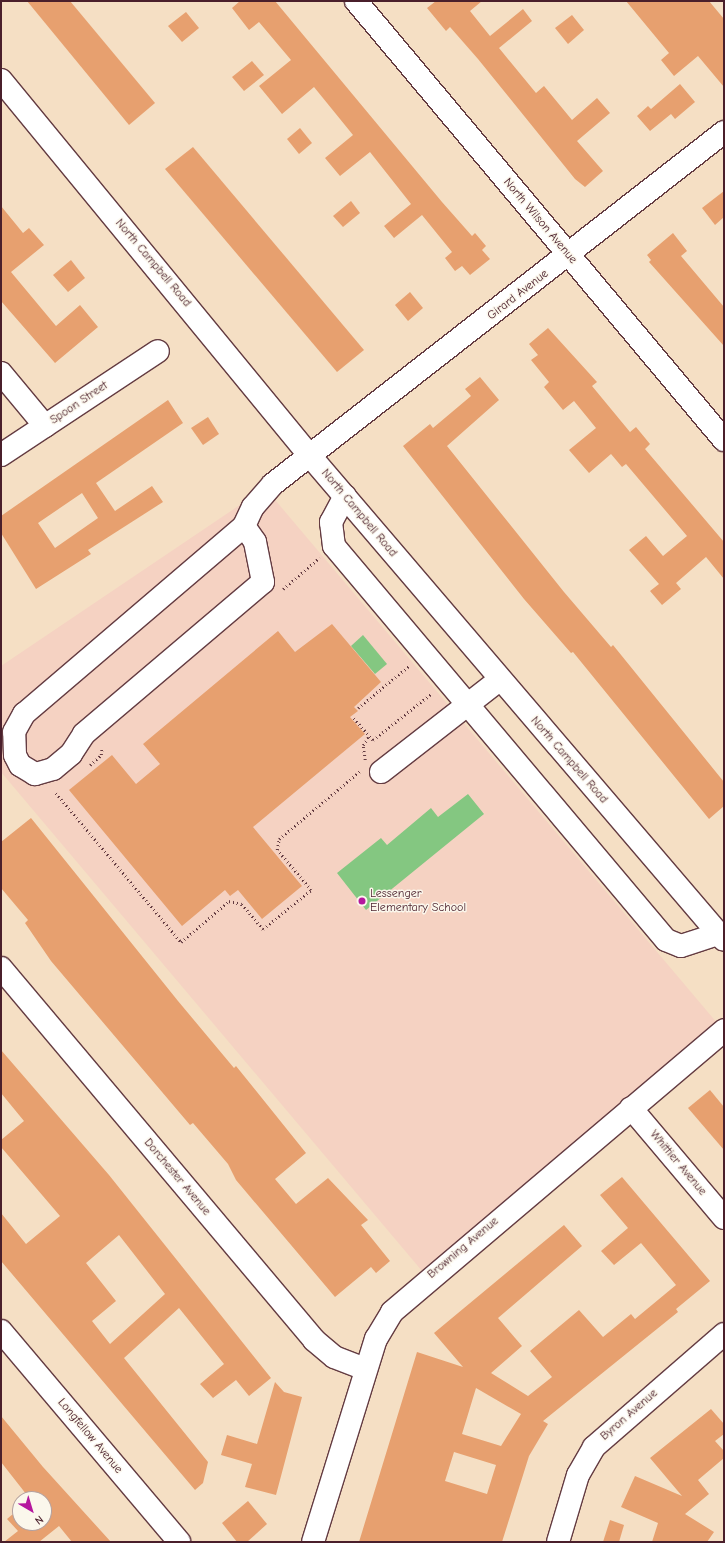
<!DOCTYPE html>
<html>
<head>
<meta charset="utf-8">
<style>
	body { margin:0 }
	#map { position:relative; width:725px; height:1543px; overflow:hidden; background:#f5dfc4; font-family:"Comic Neue",sans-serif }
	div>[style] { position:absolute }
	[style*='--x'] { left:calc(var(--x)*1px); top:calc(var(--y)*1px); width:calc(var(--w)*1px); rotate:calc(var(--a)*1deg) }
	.built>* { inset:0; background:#f5d2c2 }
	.green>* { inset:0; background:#84c781 }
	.building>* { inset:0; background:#e7a06f }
	.path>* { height:2.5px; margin-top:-1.25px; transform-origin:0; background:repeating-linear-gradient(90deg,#643c42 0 1px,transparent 0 4px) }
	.roads { filter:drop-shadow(1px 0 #643c42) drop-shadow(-1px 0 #643c42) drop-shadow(0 1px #643c42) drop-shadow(0 -1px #643c42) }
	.minor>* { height:22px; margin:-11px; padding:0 11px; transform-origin:11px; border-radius:11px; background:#fff }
	.dots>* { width:11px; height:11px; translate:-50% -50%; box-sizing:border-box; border:2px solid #fbf7ec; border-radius:50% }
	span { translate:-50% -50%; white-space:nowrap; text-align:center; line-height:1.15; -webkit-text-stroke:3px #fbf7ec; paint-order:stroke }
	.street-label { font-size:12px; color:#4a1f2b }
	.poi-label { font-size:12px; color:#4a1f2b }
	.left { translate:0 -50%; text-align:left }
	.frame { position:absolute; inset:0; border:2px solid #4a1f2b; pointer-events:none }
	.north { position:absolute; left:12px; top:1491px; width:40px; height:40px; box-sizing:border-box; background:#fbf7ec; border:1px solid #b4a19f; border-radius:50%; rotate:142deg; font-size:11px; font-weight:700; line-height:16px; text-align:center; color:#4a1f2b }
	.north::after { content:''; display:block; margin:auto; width:14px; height:18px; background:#b5179e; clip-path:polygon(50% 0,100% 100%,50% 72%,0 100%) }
</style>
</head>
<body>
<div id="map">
	<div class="built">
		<div style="clip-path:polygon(265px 488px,723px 1030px,428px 1278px,1px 772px,1px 666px)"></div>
	</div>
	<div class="green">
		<div style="clip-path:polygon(363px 635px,387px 664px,375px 674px,351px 646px)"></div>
		<div style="clip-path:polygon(468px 794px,484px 814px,366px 910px,337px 873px,381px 838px,387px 845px,431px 808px,438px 817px)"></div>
	</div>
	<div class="building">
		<div style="clip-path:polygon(27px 1px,70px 1px,155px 103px,129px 125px)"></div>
		<div style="clip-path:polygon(240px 1px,275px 1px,442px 202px,472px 236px,475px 233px,486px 246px,482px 250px,490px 259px,470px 275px,462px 266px,455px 271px,445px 258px,452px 252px,422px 215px,394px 238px,384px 226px,411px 204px,370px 152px,340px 176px,325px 158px,353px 135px,314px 87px,282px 114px,259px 86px,291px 60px,259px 22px,249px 30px,232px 8px)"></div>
		<div style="clip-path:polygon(436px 1px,482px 1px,470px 11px,490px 36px,523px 9px,532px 21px,499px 48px,536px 93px,544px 86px,572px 120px,597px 98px,610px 113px,577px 141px,603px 171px,585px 187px,575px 179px,478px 59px,450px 27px,446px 31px,427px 8px)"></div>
		<div style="clip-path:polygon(626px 1px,709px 1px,724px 19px,724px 87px,698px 56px,674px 76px,661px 60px,669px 53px)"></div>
		<div style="clip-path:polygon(186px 12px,199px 28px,182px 42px,168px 26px)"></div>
		<div style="clip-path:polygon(572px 15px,584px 30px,568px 44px,555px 28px)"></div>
		<div style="clip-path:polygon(252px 61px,264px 75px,244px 91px,232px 77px)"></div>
		<div style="clip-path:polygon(680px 84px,695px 102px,675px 119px,671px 114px,650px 131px,637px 116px,648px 106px,651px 109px)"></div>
		<div style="clip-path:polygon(300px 128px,312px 143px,299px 154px,287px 139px)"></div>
		<div style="clip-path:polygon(193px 147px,364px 350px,337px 372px,165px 169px)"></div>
		<div style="clip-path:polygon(724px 191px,724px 217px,715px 225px,702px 208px)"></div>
		<div style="clip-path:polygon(351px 201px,360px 213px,343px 227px,333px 216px)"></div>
		<div style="clip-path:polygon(1px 206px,23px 233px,29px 228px,44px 245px,11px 272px,56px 326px,80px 305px,98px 327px,55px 363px,1px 301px)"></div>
		<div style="clip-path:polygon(673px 233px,687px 251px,681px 256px,724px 307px,724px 346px,649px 262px,651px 260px,647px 255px)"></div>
		<div style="clip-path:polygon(71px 260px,85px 278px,68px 292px,53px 275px)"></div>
		<div style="clip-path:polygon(410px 292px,423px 308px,408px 321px,395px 305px)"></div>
		<div style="clip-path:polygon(548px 328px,597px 382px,592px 386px,630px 432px,636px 427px,650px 444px,645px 449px,724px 542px,724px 579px,706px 557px,676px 583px,681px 589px,662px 605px,650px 591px,659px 584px,629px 550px,646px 536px,663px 556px,687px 536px,626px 464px,622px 467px,611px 454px,589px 473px,569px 450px,596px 428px,574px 401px,563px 410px,544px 387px,549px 382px,531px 360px,538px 355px,529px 344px)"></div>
		<div style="clip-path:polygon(480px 377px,499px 400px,447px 446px,564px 592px,611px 647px,613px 645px,724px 782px,724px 806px,709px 819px,573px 652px,571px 653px,524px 599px,403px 446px,430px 424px,433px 428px,471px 396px,465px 389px)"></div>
		<div style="clip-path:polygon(evenodd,168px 400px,183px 423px,96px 483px,115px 511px,152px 486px,163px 502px,88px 550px,91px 554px,36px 589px,1px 533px,1px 516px,168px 400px,82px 493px,98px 518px,55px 548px,38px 523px,82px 493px)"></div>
		<div style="clip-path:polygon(208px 417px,219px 434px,203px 445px,191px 428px)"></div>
		<div style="clip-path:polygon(332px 624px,381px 682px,354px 707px,358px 711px,350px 717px,365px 734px,253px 827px,302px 886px,262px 919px,238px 890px,230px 896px,225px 890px,182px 926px,69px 790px,112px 755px,136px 784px,160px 764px,143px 744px,278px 631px,295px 652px)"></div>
		<div style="clip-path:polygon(31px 818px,178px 1001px,234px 1068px,236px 1066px,306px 1153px,275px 1179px,296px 1204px,328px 1178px,368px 1220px,361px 1225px,390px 1261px,376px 1273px,371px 1267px,335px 1297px,236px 1180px,228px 1164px,193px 1123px,190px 1125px,51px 961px,25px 923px,28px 920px,1px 888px,1px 842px)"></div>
		<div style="clip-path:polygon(evenodd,1px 1050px,109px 1175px,271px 1378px,249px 1396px,236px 1380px,213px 1398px,200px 1384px,224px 1364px,179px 1308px,124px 1358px,208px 1462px,203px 1483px,195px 1490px,1px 1261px,1px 1213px,26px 1244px,60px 1216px,1px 1147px,1px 1140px,24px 1121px,1px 1093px,1px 1050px,119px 1235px,165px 1294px,110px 1344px,92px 1321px,116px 1301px,86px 1263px,119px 1235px)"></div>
		<div style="clip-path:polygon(710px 1090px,724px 1107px,724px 1150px,688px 1108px)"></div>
		<div style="clip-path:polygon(evenodd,622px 1177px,710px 1281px,676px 1309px,678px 1312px,543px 1421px,548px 1424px,529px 1456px,502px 1542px,359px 1542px,417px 1352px,463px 1367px,434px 1333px,564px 1225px,582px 1246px,498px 1318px,522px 1346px,491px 1373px,528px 1396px,552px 1377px,530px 1351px,579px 1310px,603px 1337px,631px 1314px,635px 1319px,676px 1285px,641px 1243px,614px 1265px,601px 1251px,628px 1228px,600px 1195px,622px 1177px,476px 1388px,521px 1414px,501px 1446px,462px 1434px,476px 1388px,622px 1177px,454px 1452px,496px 1465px,487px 1494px,445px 1481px,454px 1452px)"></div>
		<div style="clip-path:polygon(275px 1382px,284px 1392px,302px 1397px,276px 1495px,245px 1487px,252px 1464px,221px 1455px,227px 1435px,257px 1444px)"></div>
		<div style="clip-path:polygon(711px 1409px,724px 1424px,724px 1434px,715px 1441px,724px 1451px,724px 1458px,698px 1480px,709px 1494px,685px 1514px,714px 1532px,707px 1542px,652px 1542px,658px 1523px,621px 1507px,635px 1476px,682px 1496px,650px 1458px)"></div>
		<div style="clip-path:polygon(1px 1416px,43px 1467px,111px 1542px,72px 1542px,59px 1526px,39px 1542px,4px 1542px,18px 1531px,7px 1519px,20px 1508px,20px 1523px,44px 1523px,44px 1499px,30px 1499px,1px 1462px)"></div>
		<div style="clip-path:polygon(248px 1501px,267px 1524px,247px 1542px,237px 1542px,222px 1523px)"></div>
		<div style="clip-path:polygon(610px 1520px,624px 1525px,619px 1542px,603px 1542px)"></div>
	</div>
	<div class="path">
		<div style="--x:283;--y:589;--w:48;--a:-40.7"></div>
		<div style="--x:358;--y:708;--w:66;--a:-39.5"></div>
		<div style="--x:354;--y:718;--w:29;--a:49"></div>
		<div style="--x:373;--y:740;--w:75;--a:-38.5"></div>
		<div style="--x:365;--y:760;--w:15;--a:-98"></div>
		<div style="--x:363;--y:745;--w:11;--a:-56"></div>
		<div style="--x:90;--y:765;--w:15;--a:-42"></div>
		<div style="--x:101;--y:755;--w:8;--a:-83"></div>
		<div style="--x:56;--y:793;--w:194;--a:50"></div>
		<div style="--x:181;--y:942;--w:63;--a:-40.5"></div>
		<div style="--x:229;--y:901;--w:13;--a:13"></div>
		<div style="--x:242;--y:904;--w:33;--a:50"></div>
		<div style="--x:263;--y:929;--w:62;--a:-39.1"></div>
		<div style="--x:311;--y:890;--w:52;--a:-130.4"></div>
		<div style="--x:277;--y:850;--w:11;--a:-80"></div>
		<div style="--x:279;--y:839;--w:106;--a:-40"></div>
	</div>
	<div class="roads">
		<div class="minor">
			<div style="--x:356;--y:1;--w:573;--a:50.03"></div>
			<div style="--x:1;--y:80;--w:488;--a:50.6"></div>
			<div style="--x:311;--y:457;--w:635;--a:49.47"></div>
			<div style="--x:1;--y:373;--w:69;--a:50.3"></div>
			<div style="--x:1;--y:455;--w:188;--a:-33.5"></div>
			<div style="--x:345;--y:496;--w:30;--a:118"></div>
			<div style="--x:331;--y:522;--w:24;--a:83"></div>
			<div style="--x:334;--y:546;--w:515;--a:49.88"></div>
			<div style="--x:666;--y:940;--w:16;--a:22"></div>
			<div style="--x:681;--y:946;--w:40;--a:-18"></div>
			<div style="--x:244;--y:526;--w:19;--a:55"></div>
			<div style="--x:255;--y:542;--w:41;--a:78.7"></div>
			<div style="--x:263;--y:582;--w:235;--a:139.7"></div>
			<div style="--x:84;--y:734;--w:24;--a:123"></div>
			<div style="--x:71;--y:754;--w:23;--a:140"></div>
			<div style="--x:53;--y:769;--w:19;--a:164"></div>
			<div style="--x:35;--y:774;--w:17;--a:-149"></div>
			<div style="--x:20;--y:765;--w:11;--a:-117"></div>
			<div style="--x:15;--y:755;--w:23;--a:-92"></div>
			<div style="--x:14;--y:732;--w:21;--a:-61"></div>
			<div style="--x:24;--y:714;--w:289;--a:-40.5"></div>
			<div style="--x:244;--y:526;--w:21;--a:-65"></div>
			<div style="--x:253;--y:507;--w:30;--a:-49"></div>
			<div style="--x:273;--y:484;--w:572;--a:-37.97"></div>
			<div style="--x:381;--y:772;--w:150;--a:-37.9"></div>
			<div style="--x:1;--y:968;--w:486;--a:49.9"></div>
			<div style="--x:314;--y:1340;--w:26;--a:40"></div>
			<div style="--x:334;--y:1357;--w:34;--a:21"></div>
			<div style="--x:631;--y:1108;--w:144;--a:49.8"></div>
			<div style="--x:1;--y:1331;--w:276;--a:49.8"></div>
			<div style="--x:313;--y:1542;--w:213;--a:-72.8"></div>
			<div style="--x:376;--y:1339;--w:31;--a:-59"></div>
			<div style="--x:392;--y:1312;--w:436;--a:-40.3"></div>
			<div style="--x:558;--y:1542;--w:70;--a:-73.4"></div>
			<div style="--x:578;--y:1475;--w:32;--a:-60"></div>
			<div style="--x:594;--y:1447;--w:172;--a:-41"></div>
		</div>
	</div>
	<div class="dots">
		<div style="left:362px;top:901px;background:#b5179e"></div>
	</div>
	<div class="street-label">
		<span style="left:540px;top:221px;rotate:50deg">North Wilson Avenue</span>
		<span style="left:153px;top:263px;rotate:50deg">North Campbell Road</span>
		<span style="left:518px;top:295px;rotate:-38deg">Girard Avenue</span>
		<span style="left:79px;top:403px;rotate:-34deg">Spoon Street</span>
		<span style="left:359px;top:513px;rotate:50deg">North Campbell Road</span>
		<span style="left:569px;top:760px;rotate:49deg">North Campbell Road</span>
		<span style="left:678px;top:1163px;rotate:50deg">Whittier Avenue</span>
		<span style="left:177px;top:1177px;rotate:50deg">Dorchester Avenue</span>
		<span style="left:463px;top:1248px;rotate:-40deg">Browning Avenue</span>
		<span style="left:629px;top:1415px;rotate:-41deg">Byron Avenue</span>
		<span style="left:90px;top:1436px;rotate:50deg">Longfellow Avenue</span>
	</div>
	<div class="poi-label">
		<span class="left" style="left:370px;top:901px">Lessenger<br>Elementary School</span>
	</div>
	<div class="frame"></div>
	<div class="north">N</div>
</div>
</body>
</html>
